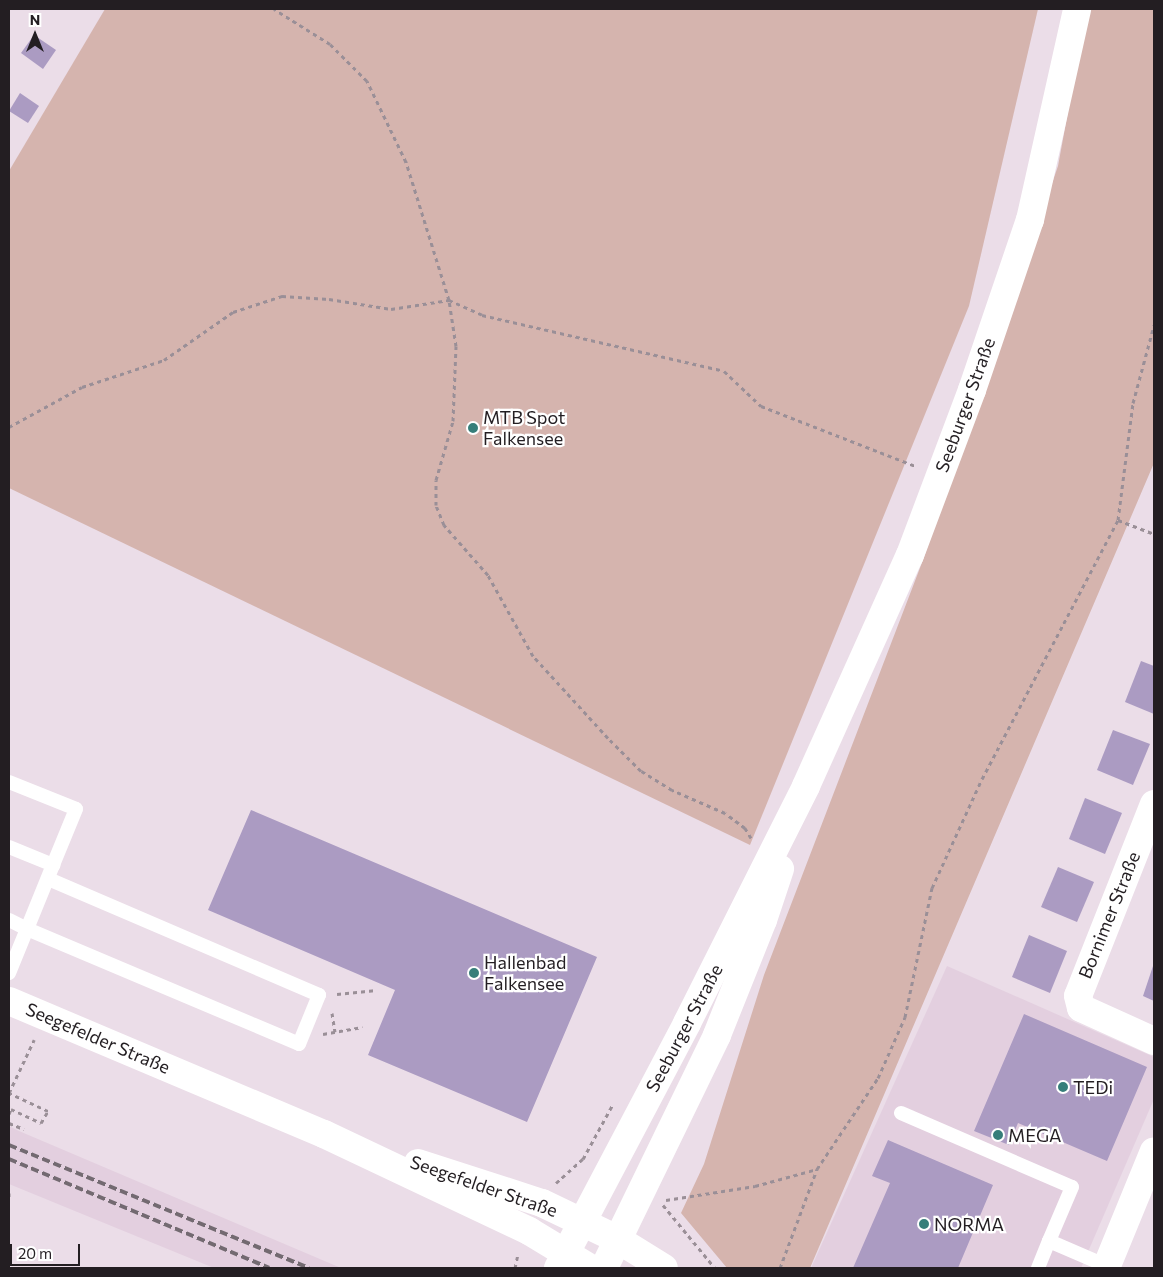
<!DOCTYPE html>
<html>
<head>
<meta charset="utf-8">
<style>
	body { margin:0 }
	#map { position:relative; width:1163px; height:1277px; overflow:hidden; background:#ebdde8; font-family:Commissioner,sans-serif }
	div>[style] { position:absolute }
	[style*='--x'] { left:calc(var(--x)*1px); top:calc(var(--y)*1px); width:calc(var(--w)*1px); rotate:calc(var(--a)*1deg) }
	.built>* { inset:0; background:#e3cfdf }
	.green>* { inset:0; background:#d5b4ae }
	.building>* { inset:0; background:#ab9bc2 }
	.path>* { height:3px; margin-top:-1.5px; transform-origin:0; background:repeating-linear-gradient(90deg,#9a8f97 0 4px,transparent 0 8px) }
	.lane>* { height:14px; margin:-7px; padding:0 7px; transform-origin:7px; border-radius:7px; background:#fff }
	.street>* { height:28px; margin:-14px; padding:0 14px; transform-origin:14px; border-radius:14px; background:#fff }
	.secondary>* { height:28px; margin:-14px; padding:0 14px; transform-origin:14px; border-radius:14px; background:#fff }
	.rail>* { height:4px; margin-top:-2px; transform-origin:0; background:repeating-linear-gradient(90deg,#736a71 0 8px,transparent 0 12px) }
	.dots>* { width:14px; height:14px; translate:-50% -50%; box-sizing:border-box; border:2px solid #fff; border-radius:50% }
	span { translate:-50% -50%; white-space:nowrap; text-align:center; line-height:1.15; -webkit-text-stroke:4.5px #fff; paint-order:stroke }
	.street-label { font-size:18px; color:#231e22 }
	.poi-label { font-size:18px; color:#231e22 }
	.left { translate:0 -50%; text-align:left }
	.frame { position:absolute; inset:0; border:10px solid #231e22; pointer-events:none }
	.north { position:absolute; left:10px; top:10px; width:50px; height:50px; -webkit-text-stroke:4px #fff; paint-order:stroke; rotate:0deg; font-size:14px; font-weight:700; line-height:20px; text-align:center; color:#231e22 }
	.north::after { content:''; display:block; margin:auto; width:18px; height:22px; background:#231e22; clip-path:polygon(50% 0,100% 100%,50% 72%,0 100%) }
	.scale { position:absolute; left:10px; top:1244px; width:70px; height:22px; box-sizing:border-box; border:2px solid #231e22; border-top:0; padding-left:6px; font-size:15px; line-height:18px; white-space:nowrap; color:#231e22; -webkit-text-stroke:4px #fff; paint-order:stroke }
</style>
</head>
<body>
<div id="map">
	<div class="built">
		<div style="clip-path:polygon(947px 966px,1154px 1057px,1154px 1099px,1081px 1268px,811px 1268px)"></div>
		<div style="clip-path:polygon(9px 1126px,19px 1131px,341px 1268px,214px 1268px,9px 1184px)"></div>
	</div>
	<div class="green">
		<div style="clip-path:polygon(105px 9px,1038px 9px,969px 306px,750px 845px,9px 488px,9px 171px)"></div>
		<div style="clip-path:polygon(1087px 9px,1154px 9px,1154px 463px,810px 1268px,727px 1268px,681px 1213px,704px 1164px,764px 975px,923px 560px,1058px 166px)"></div>
	</div>
	<div class="building">
		<div style="clip-path:polygon(34px 35px,56px 50px,43px 69px,21px 53px)"></div>
		<div style="clip-path:polygon(20px 93px,39px 106px,28px 123px,9px 111px)"></div>
		<div style="clip-path:polygon(1141px 661px,1154px 666px,1154px 714px,1125px 702px)"></div>
		<div style="clip-path:polygon(1113px 730px,1150px 744px,1133px 785px,1097px 770px)"></div>
		<div style="clip-path:polygon(1085px 798px,1122px 813px,1105px 854px,1069px 839px)"></div>
		<div style="clip-path:polygon(251px 810px,597px 957px,527px 1122px,368px 1055px,395px 990px,208px 910px)"></div>
		<div style="clip-path:polygon(1058px 867px,1094px 882px,1077px 922px,1041px 907px)"></div>
		<div style="clip-path:polygon(1029px 935px,1067px 951px,1050px 993px,1012px 977px)"></div>
		<div style="clip-path:polygon(1154px 963px,1154px 1001px,1143px 996px)"></div>
		<div style="clip-path:polygon(1024px 1014px,1147px 1067px,1107px 1161px,1018px 1123px,1009px 1145px,974px 1131px)"></div>
		<div style="clip-path:polygon(888px 1140px,993px 1185px,958px 1268px,853px 1268px,890px 1183px,872px 1176px)"></div>
	</div>
	<div class="path">
		<div style="--x:9;--y:427;--w:83;--a:-28.7"></div>
		<div style="--x:82;--y:387;--w:86;--a:-18.2"></div>
		<div style="--x:164;--y:360;--w:84;--a:-34.8"></div>
		<div style="--x:233;--y:312;--w:52;--a:-18.1"></div>
		<div style="--x:282;--y:296;--w:47;--a:3.7"></div>
		<div style="--x:329;--y:299;--w:63;--a:9.2"></div>
		<div style="--x:391;--y:309;--w:59;--a:-8.8"></div>
		<div style="--x:449;--y:300;--w:145;--a:-107.3"></div>
		<div style="--x:406;--y:162;--w:90;--a:-115.7"></div>
		<div style="--x:367;--y:81;--w:52;--a:-135"></div>
		<div style="--x:330;--y:44;--w:66;--a:-148"></div>
		<div style="--x:1118;--y:520;--w:39;--a:21"></div>
		<div style="--x:751;--y:838;--w:12;--a:-121"></div>
		<div style="--x:745;--y:828;--w:25;--a:-143"></div>
		<div style="--x:725;--y:813;--w:58;--a:-156.5"></div>
		<div style="--x:672;--y:790;--w:36;--a:-148"></div>
		<div style="--x:641;--y:771;--w:47;--a:-135"></div>
		<div style="--x:608;--y:738;--w:111;--a:-132.4"></div>
		<div style="--x:533;--y:656;--w:93;--a:-119.1"></div>
		<div style="--x:488;--y:575;--w:67;--a:-131.3"></div>
		<div style="--x:444;--y:525;--w:22;--a:-112"></div>
		<div style="--x:436;--y:505;--w:25;--a:-90"></div>
		<div style="--x:436;--y:480;--w:61;--a:-73.9"></div>
		<div style="--x:453;--y:421;--w:75;--a:-87.7"></div>
		<div style="--x:456;--y:346;--w:47;--a:-98.7"></div>
		<div style="--x:449;--y:300;--w:36;--a:24"></div>
		<div style="--x:482;--y:315;--w:248;--a:13"></div>
		<div style="--x:724;--y:371;--w:51;--a:43.4"></div>
		<div style="--x:761;--y:406;--w:166;--a:21.2"></div>
		<div style="--x:337;--y:994;--w:40;--a:-5.7"></div>
		<div style="--x:332;--y:1013;--w:19;--a:81"></div>
		<div style="--x:323;--y:1034;--w:40;--a:-10"></div>
		<div style="--x:9;--y:1114;--w:5;--a:-68"></div>
		<div style="--x:11;--y:1109;--w:33;--a:25"></div>
		<div style="--x:41;--y:1123;--w:14;--a:-60"></div>
		<div style="--x:48;--y:1111;--w:43;--a:-155.2"></div>
		<div style="--x:9;--y:1093;--w:59;--a:-64.7"></div>
		<div style="--x:9;--y:1123;--w:16;--a:22"></div>
		<div style="--x:556;--y:1183;--w:36;--a:-42"></div>
		<div style="--x:583;--y:1159;--w:63;--a:-61.4"></div>
		<div style="--x:9;--y:1193;--w:6;--a:90"></div>
		<div style="--x:666;--y:1200;--w:90;--a:-8.9"></div>
		<div style="--x:755;--y:1186;--w:64;--a:-15.3"></div>
		<div style="--x:663;--y:1205;--w:82;--a:50.5"></div>
		<div style="--x:515;--y:1268;--w:14;--a:-78"></div>
		<div style="--x:780;--y:1268;--w:106;--a:-69.5"></div>
		<div style="--x:817;--y:1169;--w:110;--a:-56.2"></div>
		<div style="--x:878;--y:1078;--w:67;--a:-66.1"></div>
		<div style="--x:905;--y:1017;--w:132;--a:-78.2"></div>
		<div style="--x:932;--y:888;--w:120;--a:-65.4"></div>
		<div style="--x:982;--y:779;--w:293;--a:-62.3"></div>
		<div style="--x:1118;--y:520;--w:118;--a:-82.7"></div>
		<div style="--x:1133;--y:403;--w:81;--a:-74.9"></div>
	</div>
	<div class="lane">
		<div style="--x:9;--y:782;--w:72;--a:21.9"></div>
		<div style="--x:76;--y:809;--w:61;--a:112.3"></div>
		<div style="--x:9;--y:847;--w:48;--a:22.2"></div>
		<div style="--x:53;--y:865;--w:69;--a:112.1"></div>
		<div style="--x:27;--y:929;--w:20;--a:-153"></div>
		<div style="--x:9;--y:973;--w:48;--a:-67.8"></div>
		<div style="--x:27;--y:929;--w:295;--a:22.9"></div>
		<div style="--x:299;--y:1044;--w:53;--a:-67.8"></div>
		<div style="--x:319;--y:995;--w:295;--a:-156.8"></div>
		<div style="--x:901;--y:1113;--w:186;--a:23.4"></div>
		<div style="--x:1072;--y:1187;--w:59;--a:113.1"></div>
		<div style="--x:1038;--y:1268;--w:29;--a:-68"></div>
		<div style="--x:1049;--y:1241;--w:63;--a:23.3"></div>
	</div>
	<div class="street">
		<div style="--x:1154;--y:804;--w:206;--a:111.6"></div>
		<div style="--x:1078;--y:996;--w:12;--a:76"></div>
		<div style="--x:1081;--y:1008;--w:80;--a:24.3"></div>
		<div style="--x:1106;--y:1268;--w:126;--a:-67.7"></div>
	</div>
	<div class="secondary">
		<div style="--x:9;--y:1001;--w:342;--a:22.9"></div>
		<div style="--x:324;--y:1134;--w:227;--a:25.3"></div>
		<div style="--x:529;--y:1231;--w:71;--a:31.2"></div>
		<div style="--x:418;--y:1163;--w:130;--a:17.9"></div>
		<div style="--x:542;--y:1203;--w:83;--a:25.6"></div>
		<div style="--x:617;--y:1239;--w:55;--a:31.7"></div>
		<div style="--x:558;--y:1268;--w:277;--a:-62.2"></div>
		<div style="--x:687;--y:1023;--w:265;--a:-63.3"></div>
		<div style="--x:806;--y:786;--w:253;--a:-65.8"></div>
		<div style="--x:910;--y:555;--w:176;--a:-69.4"></div>
		<div style="--x:972;--y:390;--w:180;--a:-71.2"></div>
		<div style="--x:1030;--y:220;--w:216;--a:-77.4"></div>
		<div style="--x:604;--y:1268;--w:259;--a:-64.1"></div>
		<div style="--x:717;--y:1035;--w:124;--a:-68.2"></div>
		<div style="--x:763;--y:920;--w:54;--a:-71.6"></div>
	</div>
	<div class="rail">
		<div style="--x:9;--y:1145;--w:324;--a:22.3"></div>
		<div style="--x:9;--y:1159;--w:282;--a:22.7"></div>
	</div>
	<div class="dots">
		<div style="left:473px;top:428px;background:#367e7a"></div>
		<div style="left:474px;top:973px;background:#367e7a"></div>
		<div style="left:1063px;top:1087px;background:#367e7a"></div>
		<div style="left:998px;top:1135px;background:#367e7a"></div>
		<div style="left:924px;top:1224px;background:#367e7a"></div>
	</div>
	<div class="street-label">
		<span style="left:965px;top:405px;rotate:-70deg">Seeburger Straße</span>
		<span style="left:1109px;top:915px;rotate:-68deg">Bornimer Straße</span>
		<span style="left:684px;top:1028px;rotate:-62deg">Seeburger Straße</span>
		<span style="left:98px;top:1038px;rotate:23deg">Seegefelder Straße</span>
		<span style="left:484px;top:1186px;rotate:19deg">Seegefelder Straße</span>
	</div>
	<div class="poi-label">
		<span class="left" style="left:483px;top:428px">MTB Spot<br>Falkensee</span>
		<span class="left" style="left:484px;top:973px">Hallenbad<br>Falkensee</span>
		<span class="left" style="left:1073px;top:1087px">TEDi</span>
		<span class="left" style="left:1008px;top:1135px">MEGA</span>
		<span class="left" style="left:934px;top:1224px">NORMA</span>
	</div>
	<div class="frame"></div>
	<div class="north">N</div>
	<div class="scale">20 m</div>
</div>
</body>
</html>
